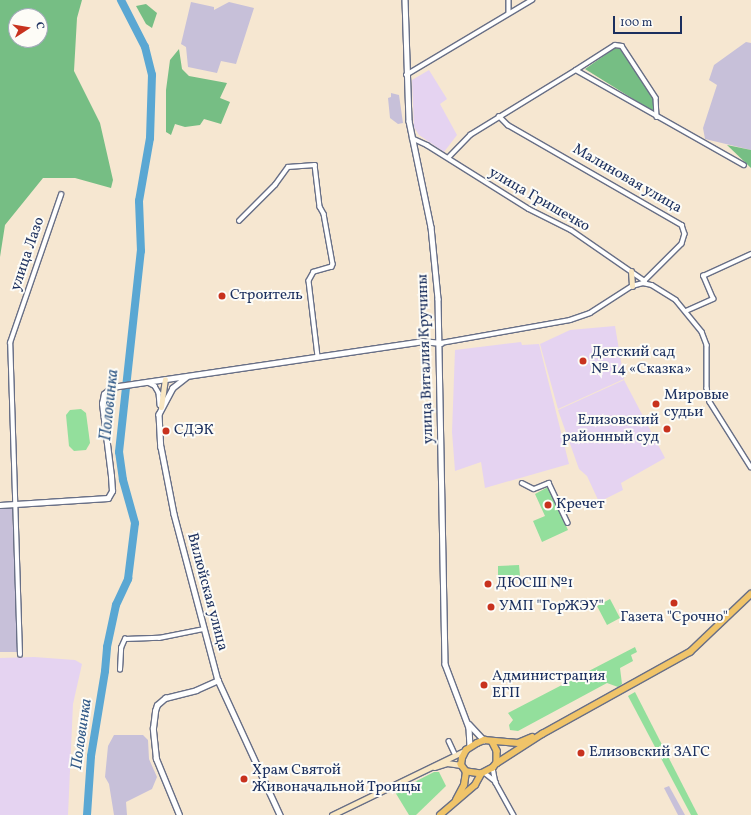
<!DOCTYPE html>
<html>
<head>
<meta charset="utf-8">
<style>
	body { margin:0 }
	#map { position:relative; width:751px; height:815px; overflow:hidden; background:#f6e7d1; font-family:Vollkorn,serif }
	div>[style] { position:absolute }
	[style*='--x'] { left:calc(var(--x)*1px); top:calc(var(--y)*1px); width:calc(var(--w)*1px); rotate:calc(var(--a)*1deg) }
	.built>* { inset:0; background:#e5d3f1 }
	.industrial>* { inset:0; background:#c7c0d9 }
	.green>* { inset:0; background:#93df9c }
	.forest>* { inset:0; background:#76be84 }
	.river>* { height:8px; margin:-4px; padding:0 4px; transform-origin:4px; border-radius:4px; background:#5aa7d3 }
	.roads { filter:drop-shadow(1px 0 #686f86) drop-shadow(-1px 0 #686f86) drop-shadow(0 1px #686f86) drop-shadow(0 -1px #686f86) }
	.minor>* { height:3.5px; margin:-1.75px; padding:0 1.75px; transform-origin:1.75px; border-radius:1.75px; background:#fff }
	.tertiary>* { height:4.5px; margin:-2.25px; padding:0 2.25px; transform-origin:2.25px; border-radius:2.25px; background:#fff }
	.secondary>* { height:5px; margin:-2.5px; padding:0 2.5px; transform-origin:2.5px; border-radius:2.5px; background:#f9e7c3 }
	.primary>* { height:5.5px; margin:-2.75px; padding:0 2.75px; transform-origin:2.75px; border-radius:2.75px; background:#f0c469 }
	.dots>* { width:11px; height:11px; translate:-50% -50%; box-sizing:border-box; border:2px solid #fdfcf7; border-radius:50% }
	span { translate:-50% -50%; white-space:nowrap; text-align:center; line-height:1.15; -webkit-text-stroke:4px #fdfcf7; paint-order:stroke }
	.street-label { font-size:15px; color:#1b2f5e }
	.poi-label { font-size:15px; color:#1b2f5e }
	.left { translate:0 -50%; text-align:left }
	.right { translate:-100% -50%; text-align:right }
	.water-label { font-size:16px; color:#315987; font-style:italic }
	.north { position:absolute; left:8px; top:8px; width:40px; height:40px; box-sizing:border-box; background:#fdfcf7; border:1px solid #a3aaba; border-radius:50%; rotate:78deg; font-size:11px; font-weight:700; line-height:16px; text-align:center; color:#1b2f5e }
	.north::after { content:''; display:block; margin:auto; width:14px; height:18px; background:#c8321e; clip-path:polygon(50% 0,100% 100%,50% 72%,0 100%) }
	.scale { position:absolute; left:613px; top:16px; width:69px; height:18px; box-sizing:border-box; border:2px solid #1b2f5e; border-top:0; padding-left:5px; font-size:12px; line-height:14px; white-space:nowrap; color:#1b2f5e; -webkit-text-stroke:3px #fdfcf7; paint-order:stroke }
</style>
</head>
<body>
<div id="map">
	<div class="built">
		<div style="clip-path:polygon(429px 70px,447px 99px,440px 104px,457px 135px,444px 152px,419px 135px,414px 127px,412px 80px)"></div>
		<div style="clip-path:polygon(615px 326px,624px 379px,558px 409px,540px 344px,570px 330px)"></div>
		<div style="clip-path:polygon(521px 342px,522px 345px,539px 344px,569px 464px,485px 488px,481px 462px,455px 471px,452px 432px,455px 350px)"></div>
		<div style="clip-path:polygon(624px 380px,665px 458px,621px 483px,623px 490px,599px 502px,587px 476px,579px 469px,558px 410px)"></div>
		<div style="clip-path:polygon(34px 657px,75px 660px,82px 664px,73px 704px,68px 815px,0 815px,0 658px)"></div>
	</div>
	<div class="industrial">
		<div style="clip-path:polygon(191px 2px,214px 7px,214px 10px,229px 2px,254px 8px,236px 64px,221px 61px,217px 73px,188px 67px,186px 47px,181px 44px)"></div>
		<div style="clip-path:polygon(746px 42px,751px 43px,751px 150px,705px 139px,703px 128px,717px 85px,709px 80px,714px 65px)"></div>
		<div style="clip-path:polygon(391px 93px,399px 95px,403px 123px,398px 124px,390px 118px,388px 98px,391px 97px)"></div>
		<div style="clip-path:polygon(12px 506px,18px 652px,0 652px,0 507px)"></div>
		<div style="clip-path:polygon(114px 735px,143px 735px,148px 740px,149px 759px,157px 777px,152px 789px,126px 802px,127px 815px,114px 815px,109px 784px,105px 777px,108px 746px)"></div>
		<div style="clip-path:polygon(669px 786px,685px 815px,678px 815px,664px 788px)"></div>
	</div>
	<div class="green">
		<div style="clip-path:polygon(81px 409px,86px 413px,90px 443px,86px 450px,74px 451px,69px 446px,66px 415px,70px 410px)"></div>
		<div style="clip-path:polygon(548px 487px,568px 530px,542px 542px,533px 521px,545px 516px,535px 494px)"></div>
		<div style="clip-path:polygon(519px 565px,520px 576px,498px 577px,498px 566px)"></div>
		<div style="clip-path:polygon(610px 599px,620px 618px,607px 625px,597px 606px)"></div>
		<div style="clip-path:polygon(635px 647px,637px 652px,631px 655px,633px 661px,620px 668px,622px 684px,618px 687px,607px 683px,518px 731px,510px 730px,509px 725px,513px 720px,508px 713px)"></div>
		<div style="clip-path:polygon(635px 692px,698px 815px,691px 815px,628px 696px)"></div>
		<div style="clip-path:polygon(434px 772px,439px 772px,446px 786px,416px 815px,409px 815px,395px 792px)"></div>
	</div>
	<div class="forest">
		<div style="clip-path:polygon(evenodd,0 0,82px 0,77px 18px,74px 71px,100px 123px,113px 180px,111px 188px,75px 178px,43px 178px,5px 225px,0 257px,0 0,16px 16px,40px 16px,40px 40px,16px 40px,16px 16px)"></div>
		<div style="clip-path:polygon(146px 4px,157px 13px,152px 28px,146px 24px,136px 6px)"></div>
		<div style="clip-path:polygon(615px 48px,620px 49px,653px 98px,656px 106px,654px 112px,585px 69px)"></div>
		<div style="clip-path:polygon(179px 49px,182px 69px,189px 76px,227px 83px,220px 98px,230px 102px,221px 124px,204px 119px,200px 125px,185px 127px,175px 124px,171px 135px,166px 132px,166px 90px,170px 60px)"></div>
		<div style="clip-path:polygon(727px 145px,751px 150px,751px 168px)"></div>
	</div>
	<div class="river">
		<div style="--x:87;--y:815;--w:59;--a:-86.1"></div>
		<div style="--x:91;--y:756;--w:86;--a:-80.6"></div>
		<div style="--x:105;--y:671;--w:24;--a:-85"></div>
		<div style="--x:107;--y:647;--w:43;--a:-77.9"></div>
		<div style="--x:116;--y:605;--w:29;--a:-65"></div>
		<div style="--x:128;--y:579;--w:56;--a:-82.9"></div>
		<div style="--x:135;--y:523;--w:45;--a:-105.6"></div>
		<div style="--x:123;--y:480;--w:28;--a:-98"></div>
		<div style="--x:119;--y:452;--w:202;--a:-83.8"></div>
		<div style="--x:141;--y:251;--w:50;--a:-92.3"></div>
		<div style="--x:139;--y:201;--w:64;--a:-80.1"></div>
		<div style="--x:150;--y:138;--w:63;--a:-88.2"></div>
		<div style="--x:152;--y:75;--w:29;--a:-104"></div>
		<div style="--x:145;--y:47;--w:53;--a:-117.1"></div>
	</div>
	<div class="roads">
		<div class="minor">
			<div style="--x:509;--y:0;--w:12;--a:90"></div>
			<div style="--x:576;--y:70;--w:46;--a:-32.7"></div>
			<div style="--x:615;--y:45;--w:7;--a:8"></div>
			<div style="--x:622;--y:46;--w:62;--a:56.8"></div>
			<div style="--x:656;--y:98;--w:19;--a:87"></div>
			<div style="--x:406;--y:75;--w:147;--a:-30.8"></div>
			<div style="--x:499;--y:116;--w:13;--a:45"></div>
			<div style="--x:508;--y:125;--w:201;--a:29.9"></div>
			<div style="--x:682;--y:225;--w:9;--a:72"></div>
			<div style="--x:685;--y:234;--w:10;--a:107"></div>
			<div style="--x:682;--y:244;--w:52;--a:135"></div>
			<div style="--x:412;--y:138;--w:17;--a:25"></div>
			<div style="--x:427;--y:145;--w:120;--a:32.1"></div>
			<div style="--x:529;--y:209;--w:47;--a:26.6"></div>
			<div style="--x:571;--y:230;--w:90;--a:34.6"></div>
			<div style="--x:448;--y:158;--w:32;--a:-46"></div>
			<div style="--x:470;--y:135;--w:124;--a:-31.5"></div>
			<div style="--x:576;--y:70;--w:193;--a:29.5"></div>
			<div style="--x:239;--y:221;--w:51;--a:-45"></div>
			<div style="--x:275;--y:185;--w:22;--a:-54"></div>
			<div style="--x:288;--y:167;--w:27;--a:-4"></div>
			<div style="--x:315;--y:165;--w:42;--a:83.2"></div>
			<div style="--x:320;--y:207;--w:8;--a:60"></div>
			<div style="--x:324;--y:214;--w:51;--a:79.8"></div>
			<div style="--x:333;--y:264;--w:3;--a:108"></div>
			<div style="--x:332;--y:267;--w:19;--a:164"></div>
			<div style="--x:314;--y:272;--w:10;--a:119"></div>
			<div style="--x:309;--y:281;--w:77;--a:83.2"></div>
			<div style="--x:686;--y:311;--w:30;--a:-24"></div>
			<div style="--x:713;--y:299;--w:25;--a:-113"></div>
			<div style="--x:703;--y:276;--w:53;--a:-24.6"></div>
			<div style="--x:441;--y:343;--w:131;--a:-10.1"></div>
			<div style="--x:570;--y:320;--w:21;--a:-19"></div>
			<div style="--x:590;--y:313;--w:50;--a:-32.7"></div>
			<div style="--x:632;--y:286;--w:11;--a:-15"></div>
			<div style="--x:643;--y:283;--w:9;--a:13"></div>
			<div style="--x:652;--y:285;--w:28;--a:32"></div>
			<div style="--x:676;--y:300;--w:41;--a:50.9"></div>
			<div style="--x:702;--y:332;--w:14;--a:69"></div>
			<div style="--x:707;--y:345;--w:43;--a:90"></div>
			<div style="--x:707;--y:388;--w:14;--a:78"></div>
			<div style="--x:710;--y:402;--w:77;--a:57.8"></div>
			<div style="--x:147;--y:382;--w:9;--a:27"></div>
			<div style="--x:155;--y:386;--w:8;--a:60"></div>
			<div style="--x:159;--y:393;--w:12;--a:85"></div>
			<div style="--x:522;--y:483;--w:13;--a:27"></div>
			<div style="--x:534;--y:489;--w:16;--a:-22"></div>
			<div style="--x:549;--y:483;--w:44;--a:64.6"></div>
			<div style="--x:20;--y:655;--w:312;--a:-91.8"></div>
			<div style="--x:10;--y:343;--w:157;--a:-71"></div>
			<div style="--x:120;--y:670;--w:22;--a:-87"></div>
			<div style="--x:121;--y:648;--w:10;--a:-66"></div>
			<div style="--x:125;--y:639;--w:34;--a:-2"></div>
			<div style="--x:159;--y:638;--w:46;--a:-11.3"></div>
			<div style="--x:449;--y:741;--w:14;--a:65"></div>
			<div style="--x:493;--y:768;--w:15;--a:79"></div>
			<div style="--x:496;--y:783;--w:37;--a:61"></div>
			<div style="--x:485;--y:773;--w:14;--a:39"></div>
		</div>
		<div class="tertiary">
			<div style="--x:405;--y:0;--w:121;--a:88.1"></div>
			<div style="--x:409;--y:121;--w:108;--a:78.3"></div>
			<div style="--x:431;--y:227;--w:72;--a:84.4"></div>
			<div style="--x:438;--y:299;--w:365;--a:88.9"></div>
			<div style="--x:445;--y:664;--w:68;--a:69.4"></div>
			<div style="--x:469;--y:728;--w:18;--a:87"></div>
			<div style="--x:187;--y:377;--w:18;--a:142"></div>
			<div style="--x:173;--y:388;--w:30;--a:118"></div>
			<div style="--x:159;--y:414;--w:33;--a:87"></div>
			<div style="--x:161;--y:447;--w:68;--a:79"></div>
			<div style="--x:174;--y:514;--w:172;--a:75.2"></div>
			<div style="--x:218;--y:680;--w:149;--a:65.3"></div>
			<div style="--x:0;--y:505;--w:108;--a:-3.7"></div>
			<div style="--x:108;--y:498;--w:8;--a:-60"></div>
			<div style="--x:112;--y:491;--w:15;--a:-94"></div>
			<div style="--x:111;--y:476;--w:73;--a:-97.1"></div>
			<div style="--x:102;--y:404;--w:10;--a:-79"></div>
			<div style="--x:104;--y:394;--w:11;--a:-41"></div>
			<div style="--x:112;--y:387;--w:313;--a:-8.4"></div>
			<div style="--x:422;--y:341;--w:19;--a:6"></div>
			<div style="--x:469;--y:724;--w:22;--a:47"></div>
			<div style="--x:179;--y:815;--w:61;--a:-112.3"></div>
			<div style="--x:156;--y:759;--w:31;--a:-96"></div>
			<div style="--x:153;--y:728;--w:17;--a:-83"></div>
			<div style="--x:155;--y:711;--w:6;--a:-72"></div>
			<div style="--x:157;--y:705;--w:11;--a:-41"></div>
			<div style="--x:165;--y:698;--w:32;--a:-14"></div>
			<div style="--x:196;--y:690;--w:24;--a:-24"></div>
		</div>
		<div class="secondary">
			<div style="--x:631;--y:271;--w:15;--a:86"></div>
			<div style="--x:161;--y:407;--w:28;--a:-82"></div>
			<div style="--x:434;--y:767;--w:14;--a:-17"></div>
			<div style="--x:447;--y:763;--w:14;--a:8"></div>
			<div style="--x:332;--y:815;--w:149;--a:-25.9"></div>
		</div>
		<div class="primary">
			<div style="--x:492;--y:741;--w:11;--a:63"></div>
			<div style="--x:497;--y:751;--w:12;--a:90"></div>
			<div style="--x:497;--y:763;--w:6;--a:129"></div>
			<div style="--x:493;--y:768;--w:13;--a:153"></div>
			<div style="--x:481;--y:774;--w:15;--a:-172"></div>
			<div style="--x:466;--y:772;--w:9;--a:-126"></div>
			<div style="--x:461;--y:765;--w:7;--a:-82"></div>
			<div style="--x:462;--y:758;--w:9;--a:-63"></div>
			<div style="--x:466;--y:750;--w:13;--a:-32"></div>
			<div style="--x:477;--y:743;--w:8;--a:-23"></div>
			<div style="--x:484;--y:740;--w:34;--a:5"></div>
			<div style="--x:518;--y:743;--w:15;--a:-23"></div>
			<div style="--x:497;--y:763;--w:54;--a:-32.8"></div>
			<div style="--x:542;--y:734;--w:169;--a:-29"></div>
			<div style="--x:690;--y:652;--w:84;--a:-43.6"></div>
			<div style="--x:456;--y:800;--w:17;--a:-62"></div>
			<div style="--x:464;--y:785;--w:13;--a:-81"></div>
			<div style="--x:440;--y:815;--w:46;--a:-40.6"></div>
			<div style="--x:475;--y:785;--w:13;--a:-61"></div>
		</div>
	</div>
	<div class="dots">
		<div style="left:222px;top:296px;background:#c8321e"></div>
		<div style="left:583px;top:361px;background:#c8321e"></div>
		<div style="left:656px;top:404px;background:#c8321e"></div>
		<div style="left:667px;top:429px;background:#c8321e"></div>
		<div style="left:166px;top:431px;background:#c8321e"></div>
		<div style="left:548px;top:505px;background:#c8321e"></div>
		<div style="left:488px;top:584px;background:#c8321e"></div>
		<div style="left:674px;top:603px;background:#c8321e"></div>
		<div style="left:491px;top:607px;background:#c8321e"></div>
		<div style="left:484px;top:685px;background:#c8321e"></div>
		<div style="left:581px;top:753px;background:#c8321e"></div>
		<div style="left:244px;top:779px;background:#c8321e"></div>
	</div>
	<div class="street-label">
		<span style="left:627px;top:179px;rotate:30deg">Малиновая улица</span>
		<span style="left:539px;top:200px;rotate:30deg">улица Гришечко</span>
		<span style="left:28px;top:254px;rotate:-71deg">улица Лазо</span>
		<span style="left:426px;top:359px;rotate:-92deg">улица Виталия Кручины</span>
		<span style="left:207px;top:592px;rotate:75deg">Вилюйская улица</span>
	</div>
	<div class="poi-label">
		<span class="left" style="left:230px;top:296px">Строитель</span>
		<span class="left" style="left:591px;top:361px">Детский сад<br>№ 14 «Сказка»</span>
		<span class="left" style="left:664px;top:404px">Мировые<br>судьи</span>
		<span class="right" style="left:659px;top:429px">Елизовский<br>районный суд</span>
		<span class="left" style="left:174px;top:431px">СДЭК</span>
		<span class="left" style="left:556px;top:505px">Кречет</span>
		<span class="left" style="left:496px;top:584px">ДЮСШ №1</span>
		<span class="left" style="left:499px;top:607px">УМП "ГорЖЭУ"</span>
		<span style="left:674px;top:618px">Газета "Срочно"</span>
		<span class="left" style="left:492px;top:685px">Администрация<br>ЕГП</span>
		<span class="left" style="left:589px;top:753px">Елизовский ЗАГС</span>
		<span class="left" style="left:252px;top:779px">Храм Святой<br>Живоначальной Троицы</span>
	</div>
	<div class="water-label">
		<span style="left:110px;top:405px;rotate:-84deg">Половинка</span>
		<span style="left:82px;top:734px;rotate:-82deg">Половинка</span>
	</div>
	<div class="north">С</div>
	<div class="scale">100 m</div>
</div>
</body>
</html>
